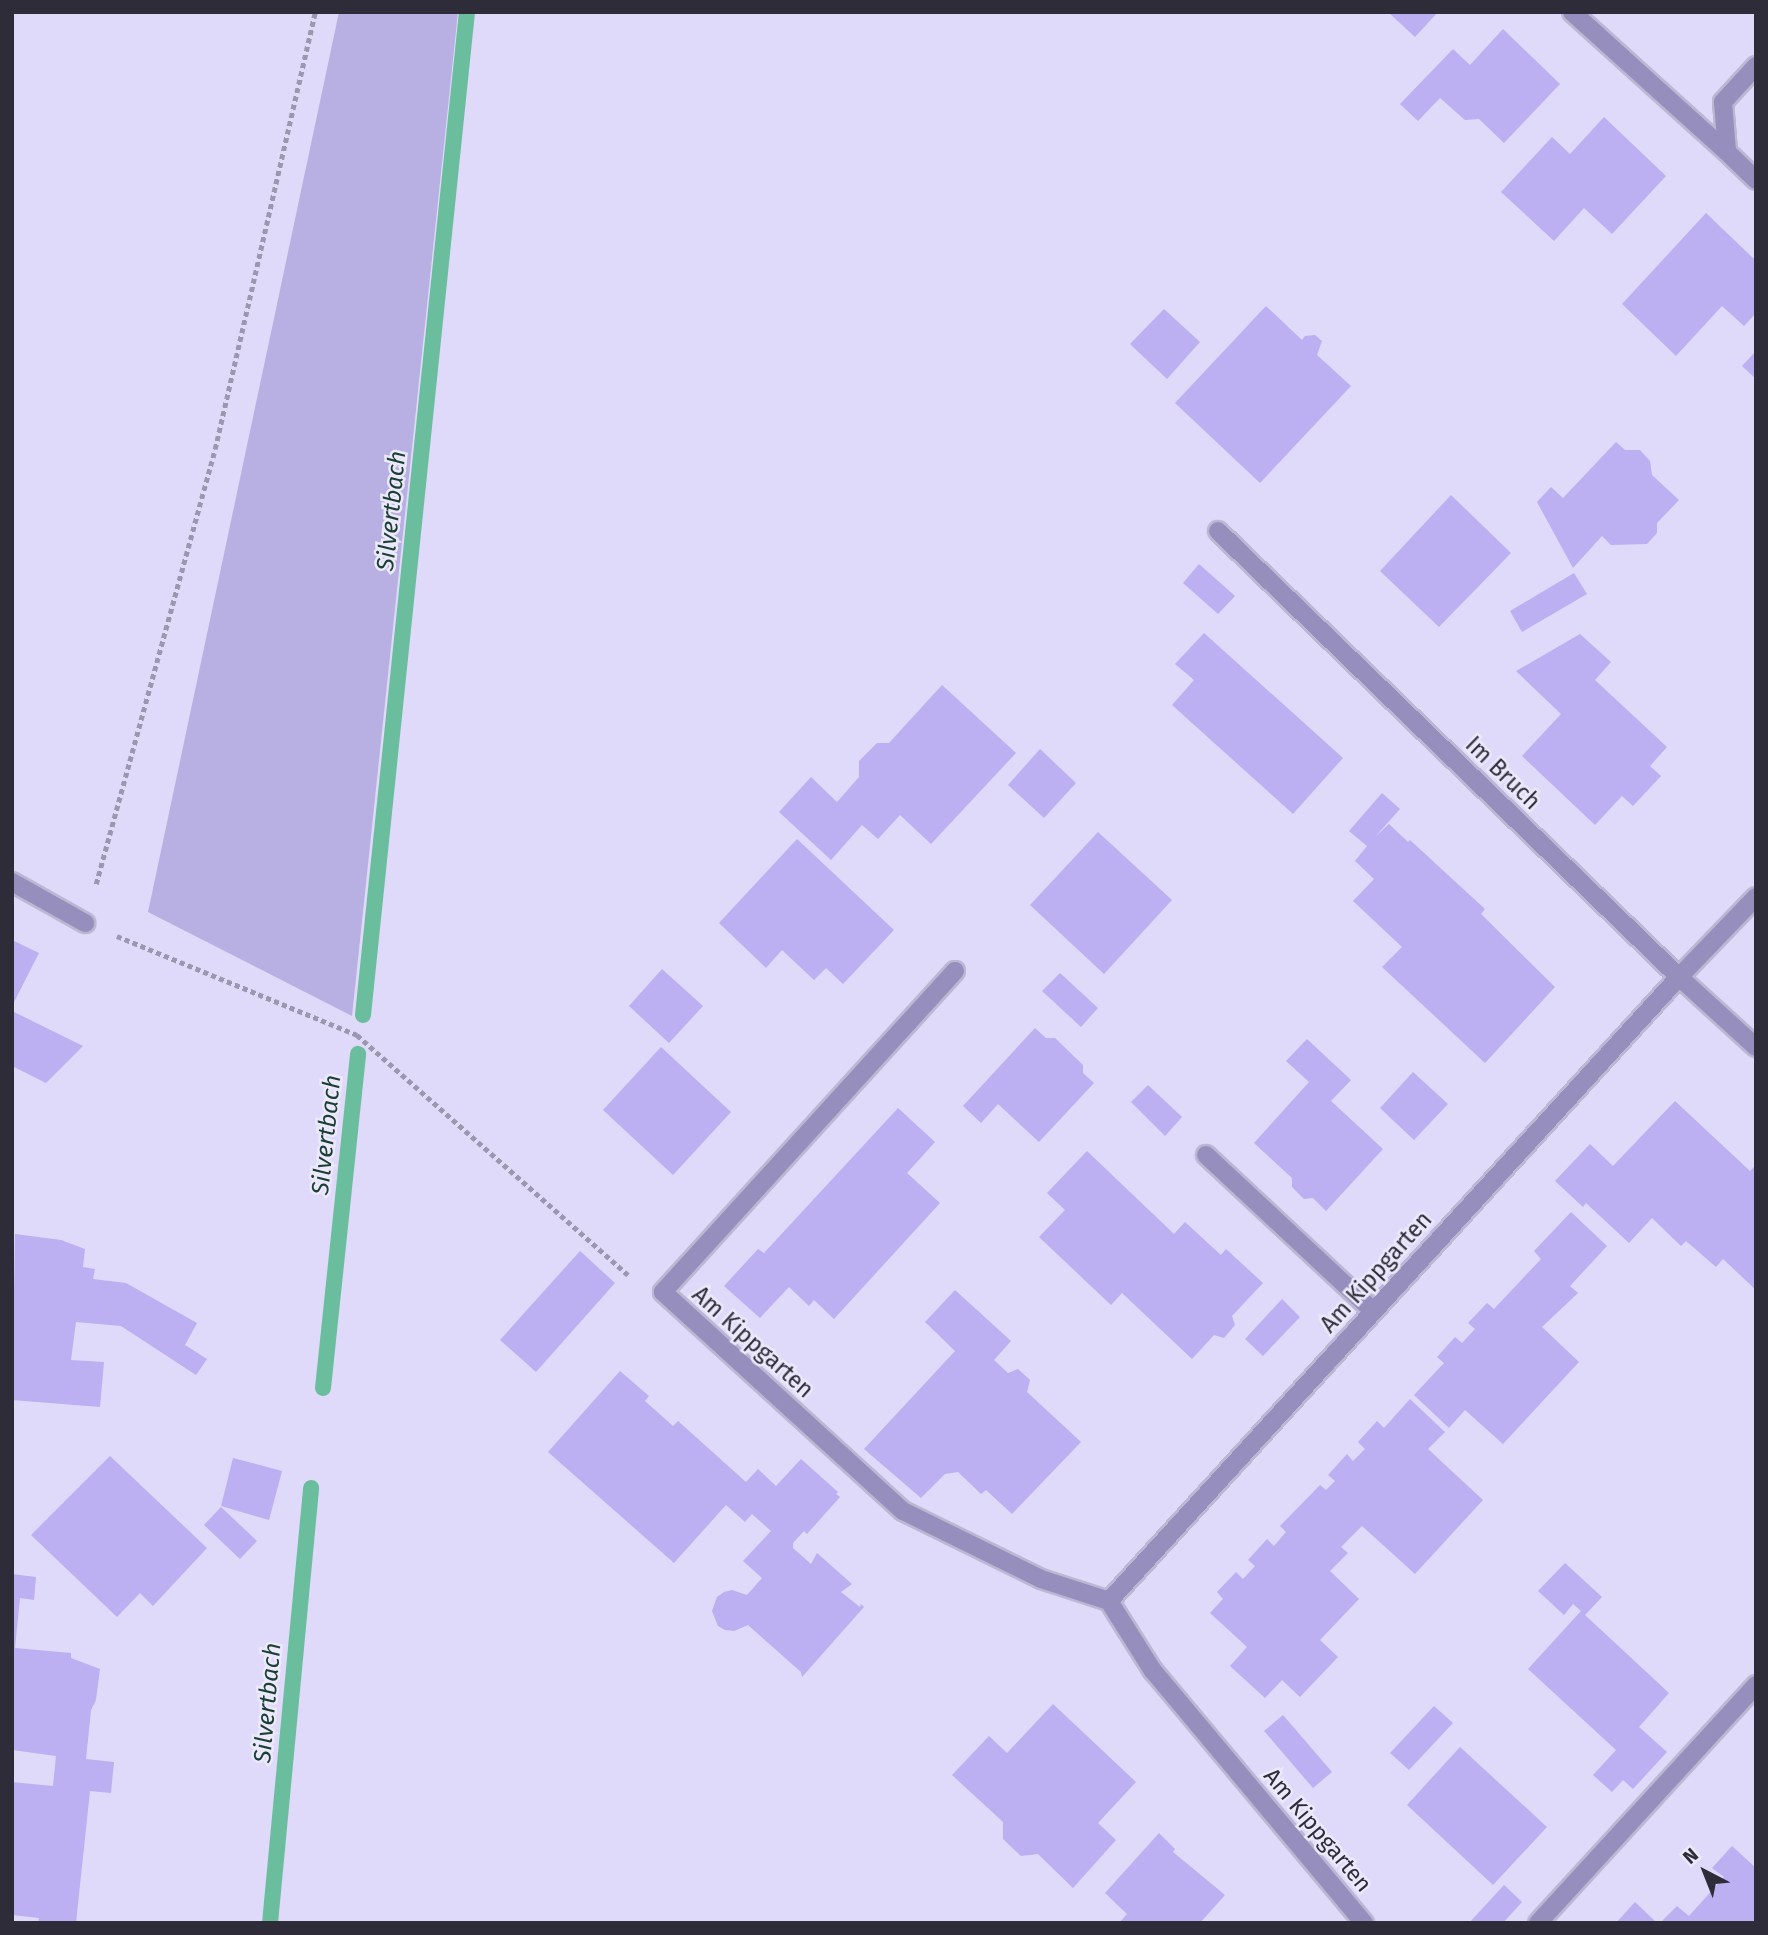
<!DOCTYPE html>
<html>
<head>
<meta charset="utf-8">
<style>
	body { margin:0 }
	#map { position:relative; width:1768px; height:1935px; overflow:hidden; background:#dfdaf9; font-family:"Fira Sans",sans-serif }
	div>[style] { position:absolute }
	[style*='--x'] { left:calc(var(--x)*1px); top:calc(var(--y)*1px); width:calc(var(--w)*1px); rotate:calc(var(--a)*1deg) }
	.green>* { inset:0; background:#b8b0e2 }
	.stream>* { height:16px; margin:-8px; padding:0 8px; transform-origin:8px; border-radius:8px; background:#6abe9e }
	.building>* { inset:0; background:#bcaff2 }
	.path>* { height:4.5px; margin-top:-2.25px; transform-origin:0; background:repeating-linear-gradient(90deg,#9b97af 0 5px,transparent 0 8.5px) }
	.roads { filter:drop-shadow(2px 0 #bcb7d2) drop-shadow(-2px 0 #bcb7d2) drop-shadow(0 2px #bcb7d2) drop-shadow(0 -2px #bcb7d2) }
	.minor>* { height:18px; margin:-9px; padding:0 9px; transform-origin:9px; border-radius:9px; background:#968ebd }
	span { translate:-50% -50%; white-space:nowrap; text-align:center; line-height:1.15; -webkit-text-stroke:5px #ece9fc; paint-order:stroke }
	.street-label { font-size:23px; color:#2e2c38 }
	.water-label { font-size:24px; color:#1b4033; font-style:italic }
	.frame { position:absolute; inset:0; border:14px solid #2e2c38; pointer-events:none }
	.north { position:absolute; left:1670px; top:1837px; width:70px; height:70px; -webkit-text-stroke:5px #ece9fc; paint-order:stroke; rotate:318deg; font-size:19px; font-weight:700; line-height:28px; text-align:center; color:#2e2c38 }
	.north::after { content:''; display:block; margin:auto; width:24px; height:32px; background:#2e2c38; clip-path:polygon(50% 0,100% 100%,50% 72%,0 100%) }
</style>
</head>
<body>
<div id="map">
	<div class="green">
		<div style="clip-path:polygon(339px 12px,458px 12px,352px 1016px,148px 912px)"></div>
	</div>
	<div class="stream">
		<div style="--x:363;--y:1015;--w:1008;--a:-84.08"></div>
		<div style="--x:323;--y:1388;--w:336;--a:-84"></div>
		<div style="--x:270;--y:1923;--w:437;--a:-84.6"></div>
	</div>
	<div class="building">
		<div style="clip-path:polygon(1388px 12px,1438px 12px,1415px 37px)"></div>
		<div style="clip-path:polygon(1503px 29px,1560px 84px,1504px 143px,1479px 119px,1465px 120px,1440px 98px,1418px 121px,1400px 104px,1453px 49px,1470px 65px)"></div>
		<div style="clip-path:polygon(1604px 117px,1666px 176px,1612px 234px,1584px 208px,1554px 241px,1501px 192px,1552px 137px,1570px 154px)"></div>
		<div style="clip-path:polygon(1706px 213px,1753px 258px,1756px 255px,1756px 313px,1744px 326px,1722px 306px,1676px 356px,1622px 304px)"></div>
		<div style="clip-path:polygon(1266px 306px,1302px 340px,1305px 336px,1315px 335px,1322px 341px,1317px 355px,1351px 386px,1260px 483px,1175px 403px)"></div>
		<div style="clip-path:polygon(1164px 309px,1200px 342px,1167px 379px,1130px 344px)"></div>
		<div style="clip-path:polygon(1756px 351px,1756px 379px,1742px 366px)"></div>
		<div style="clip-path:polygon(1616px 442px,1625px 450px,1640px 450px,1650px 461px,1652px 475px,1679px 500px,1657px 523px,1657px 533px,1647px 544px,1611px 545px,1602px 536px,1573px 568px,1537px 502px,1551px 487px,1563px 498px)"></div>
		<div style="clip-path:polygon(1451px 495px,1511px 553px,1439px 627px,1380px 571px)"></div>
		<div style="clip-path:polygon(1199px 564px,1235px 596px,1218px 614px,1183px 583px)"></div>
		<div style="clip-path:polygon(1574px 573px,1587px 594px,1522px 632px,1510px 611px)"></div>
		<div style="clip-path:polygon(1204px 633px,1343px 758px,1293px 814px,1172px 705px,1194px 680px,1175px 664px)"></div>
		<div style="clip-path:polygon(1580px 634px,1611px 662px,1595px 680px,1667px 747px,1650px 766px,1661px 776px,1633px 806px,1622px 796px,1595px 825px,1522px 756px,1561px 714px,1516px 671px)"></div>
		<div style="clip-path:polygon(942px 685px,1016px 753px,931px 844px,900px 815px,878px 839px,862px 825px,831px 860px,779px 812px,811px 777px,837px 802px,859px 777px,859px 761px,877px 743px,889px 743px)"></div>
		<div style="clip-path:polygon(1040px 749px,1076px 783px,1044px 818px,1008px 785px)"></div>
		<div style="clip-path:polygon(1382px 793px,1400px 809px,1375px 837px,1389px 824px,1408px 842px,1410px 840px,1485px 909px,1481px 914px,1555px 987px,1485px 1063px,1382px 967px,1402px 947px,1353px 901px,1374px 879px,1355px 861px,1367px 846px,1349px 831px)"></div>
		<div style="clip-path:polygon(1098px 832px,1172px 900px,1104px 974px,1030px 905px)"></div>
		<div style="clip-path:polygon(797px 839px,894px 930px,843px 984px,826px 968px,814px 980px,782px 950px,766px 968px,719px 923px)"></div>
		<div style="clip-path:polygon(12px 940px,39px 953px,12px 1006px)"></div>
		<div style="clip-path:polygon(662px 969px,703px 1006px,669px 1043px,629px 1006px)"></div>
		<div style="clip-path:polygon(1060px 973px,1098px 1008px,1081px 1027px,1042px 991px)"></div>
		<div style="clip-path:polygon(12px 1011px,83px 1046px,46px 1083px,12px 1066px)"></div>
		<div style="clip-path:polygon(1035px 1028px,1046px 1038px,1055px 1038px,1083px 1065px,1083px 1073px,1094px 1083px,1039px 1142px,998px 1104px,981px 1123px,963px 1106px)"></div>
		<div style="clip-path:polygon(1307px 1039px,1351px 1080px,1331px 1101px,1383px 1149px,1326px 1211px,1313px 1198px,1304px 1199px,1292px 1187px,1292px 1178px,1254px 1143px,1309px 1082px,1286px 1061px)"></div>
		<div style="clip-path:polygon(661px 1047px,731px 1112px,673px 1175px,603px 1110px)"></div>
		<div style="clip-path:polygon(1413px 1072px,1448px 1104px,1414px 1140px,1380px 1108px)"></div>
		<div style="clip-path:polygon(1148px 1085px,1182px 1117px,1165px 1136px,1131px 1102px)"></div>
		<div style="clip-path:polygon(1675px 1101px,1750px 1171px,1756px 1165px,1756px 1290px,1723px 1259px,1716px 1267px,1686px 1241px,1681px 1246px,1652px 1218px,1629px 1243px,1586px 1203px,1583px 1207px,1555px 1181px,1590px 1144px,1613px 1166px)"></div>
		<div style="clip-path:polygon(898px 1108px,935px 1142px,907px 1173px,940px 1203px,834px 1319px,814px 1300px,809px 1306px,789px 1287px,760px 1318px,724px 1286px,758px 1249px,764px 1253px)"></div>
		<div style="clip-path:polygon(1087px 1151px,1174px 1234px,1185px 1222px,1221px 1255px,1226px 1249px,1263px 1283px,1232px 1316px,1235px 1325px,1224px 1338px,1214px 1335px,1192px 1359px,1122px 1293px,1111px 1305px,1039px 1237px,1065px 1210px,1047px 1193px)"></div>
		<div style="clip-path:polygon(1571px 1212px,1607px 1246px,1570px 1286px,1578px 1293px,1542px 1327px,1579px 1362px,1503px 1444px,1465px 1410px,1449px 1428px,1414px 1395px,1444px 1363px,1437px 1357px,1455px 1337px,1462px 1343px,1475px 1329px,1468px 1323px,1487px 1303px,1494px 1309px,1541px 1259px,1534px 1251px)"></div>
		<div style="clip-path:polygon(15px 1234px,61px 1240px,85px 1249px,83px 1267px,95px 1269px,93px 1279px,126px 1283px,197px 1323px,185px 1345px,207px 1359px,196px 1375px,121px 1326px,76px 1322px,71px 1360px,104px 1362px,100px 1407px,12px 1400px)"></div>
		<div style="clip-path:polygon(580px 1251px,615px 1283px,536px 1372px,500px 1340px)"></div>
		<div style="clip-path:polygon(955px 1290px,1011px 1341px,994px 1360px,1008px 1373px,1018px 1369px,1030px 1380px,1027px 1392px,1081px 1442px,1012px 1514px,986px 1490px,981px 1494px,958px 1472px,945px 1474px,921px 1498px,864px 1449px,955px 1351px,925px 1322px)"></div>
		<div style="clip-path:polygon(1282px 1299px,1300px 1317px,1263px 1356px,1245px 1339px)"></div>
		<div style="clip-path:polygon(620px 1371px,649px 1396px,645px 1401px,673px 1426px,678px 1421px,746px 1482px,758px 1469px,776px 1486px,801px 1459px,838px 1492px,836px 1494px,840px 1497px,807px 1534px,804px 1531px,793px 1543px,793px 1548px,811px 1564px,817px 1553px,852px 1584px,841px 1592px,860px 1607px,861px 1604px,864px 1607px,802px 1677px,801px 1672px,748px 1625px,734px 1631px,725px 1630px,718px 1626px,712px 1611px,717px 1597px,724px 1592px,732px 1590px,747px 1595px,762px 1578px,743px 1561px,771px 1531px,752px 1514px,745px 1522px,726px 1505px,674px 1563px,548px 1452px)"></div>
		<div style="clip-path:polygon(1410px 1399px,1445px 1432px,1428px 1449px,1483px 1500px,1415px 1574px,1362px 1526px,1341px 1547px,1348px 1553px,1330px 1571px,1359px 1599px,1320px 1640px,1338px 1657px,1300px 1697px,1282px 1680px,1265px 1698px,1230px 1666px,1247px 1647px,1210px 1613px,1223px 1599px,1217px 1592px,1236px 1572px,1243px 1579px,1255px 1566px,1248px 1560px,1267px 1539px,1274px 1546px,1286px 1532px,1280px 1526px,1320px 1485px,1326px 1490px,1335px 1481px,1328px 1475px,1347px 1454px,1353px 1461px,1365px 1449px,1358px 1442px,1377px 1421px,1384px 1428px)"></div>
		<div style="clip-path:polygon(110px 1456px,207px 1548px,153px 1606px,140px 1593px,117px 1617px,31px 1535px)"></div>
		<div style="clip-path:polygon(233px 1458px,282px 1471px,269px 1520px,221px 1506px)"></div>
		<div style="clip-path:polygon(221px 1507px,257px 1541px,240px 1559px,204px 1525px)"></div>
		<div style="clip-path:polygon(1565px 1563px,1602px 1597px,1585px 1615px,1669px 1693px,1639px 1727px,1667px 1752px,1633px 1789px,1623px 1780px,1612px 1792px,1593px 1775px,1616px 1750px,1528px 1669px,1581px 1611px,1573px 1604px,1564px 1615px,1538px 1591px)"></div>
		<div style="clip-path:polygon(12px 1574px,36px 1577px,34px 1600px,20px 1598px,15px 1648px,71px 1653px,71px 1658px,100px 1669px,96px 1700px,91px 1710px,86px 1759px,114px 1762px,111px 1793px,90px 1791px,76px 1923px,38px 1923px,39px 1918px,12px 1915px,12px 1782px,53px 1786px,56px 1756px,12px 1750px)"></div>
		<div style="clip-path:polygon(1053px 1704px,1136px 1782px,1098px 1823px,1116px 1840px,1073px 1888px,1038px 1854px,1021px 1856px,1003px 1839px,1003px 1822px,952px 1775px,989px 1736px,1007px 1753px)"></div>
		<div style="clip-path:polygon(1434px 1706px,1453px 1723px,1409px 1770px,1390px 1753px)"></div>
		<div style="clip-path:polygon(1283px 1715px,1332px 1772px,1313px 1788px,1264px 1731px)"></div>
		<div style="clip-path:polygon(1460px 1747px,1547px 1827px,1493px 1885px,1407px 1805px)"></div>
		<div style="clip-path:polygon(1159px 1833px,1175px 1849px,1173px 1852px,1225px 1895px,1200px 1923px,1119px 1923px,1127px 1914px,1105px 1893px)"></div>
		<div style="clip-path:polygon(1732px 1846px,1756px 1868px,1756px 1923px,1660px 1923px,1677px 1906px,1689px 1916px,1724px 1877px,1712px 1868px)"></div>
		<div style="clip-path:polygon(1504px 1885px,1522px 1902px,1503px 1923px,1469px 1923px)"></div>
		<div style="clip-path:polygon(1635px 1902px,1657px 1923px,1616px 1923px)"></div>
	</div>
	<div class="path">
		<div style="--x:96;--y:884;--w:451;--a:-74.7"></div>
		<div style="--x:215;--y:449;--w:448;--a:-77.1"></div>
		<div style="--x:117;--y:936;--w:260;--a:22.4"></div>
		<div style="--x:357;--y:1035;--w:362;--a:41.5"></div>
	</div>
	<div class="roads">
		<div class="minor">
			<div style="--x:1572;--y:12;--w:209;--a:42.1"></div>
			<div style="--x:1756;--y:66;--w:49;--a:132.5"></div>
			<div style="--x:1723;--y:102;--w:50;--a:85.4"></div>
			<div style="--x:1727;--y:152;--w:40;--a:44"></div>
			<div style="--x:1218;--y:531;--w:641;--a:44.05"></div>
			<div style="--x:1679;--y:977;--w:104;--a:42.3"></div>
			<div style="--x:12;--y:882;--w:84;--a:29.3"></div>
			<div style="--x:955;--y:971;--w:434;--a:132.3"></div>
			<div style="--x:663;--y:1292;--w:325;--a:42.4"></div>
			<div style="--x:903;--y:1511;--w:154;--a:26.2"></div>
			<div style="--x:1041;--y:1579;--w:71;--a:17.9"></div>
			<div style="--x:1206;--y:1155;--w:229;--a:43"></div>
			<div style="--x:1364;--y:1923;--w:329;--a:-129.9"></div>
			<div style="--x:1153;--y:1671;--w:83;--a:-122.2"></div>
			<div style="--x:1109;--y:1601;--w:845;--a:-47.59"></div>
			<div style="--x:1679;--y:977;--w:111;--a:-46.1"></div>
			<div style="--x:1538;--y:1923;--w:323;--a:-47.5"></div>
		</div>
	</div>
	<div class="street-label">
		<span style="left:1503px;top:773px;rotate:44deg">Im Bruch</span>
		<span style="left:1376px;top:1272px;rotate:-48deg">Am Kippgarten</span>
		<span style="left:753px;top:1342px;rotate:42deg">Am Kippgarten</span>
		<span style="left:1318px;top:1830px;rotate:50deg">Am Kippgarten</span>
	</div>
	<div class="water-label">
		<span style="left:392px;top:511px;rotate:-84deg">Silvertbach</span>
		<span style="left:327px;top:1135px;rotate:-84deg">Silvertbach</span>
		<span style="left:268px;top:1703px;rotate:-85deg">Silvertbach</span>
	</div>
	<div class="frame"></div>
	<div class="north">N</div>
</div>
</body>
</html>
